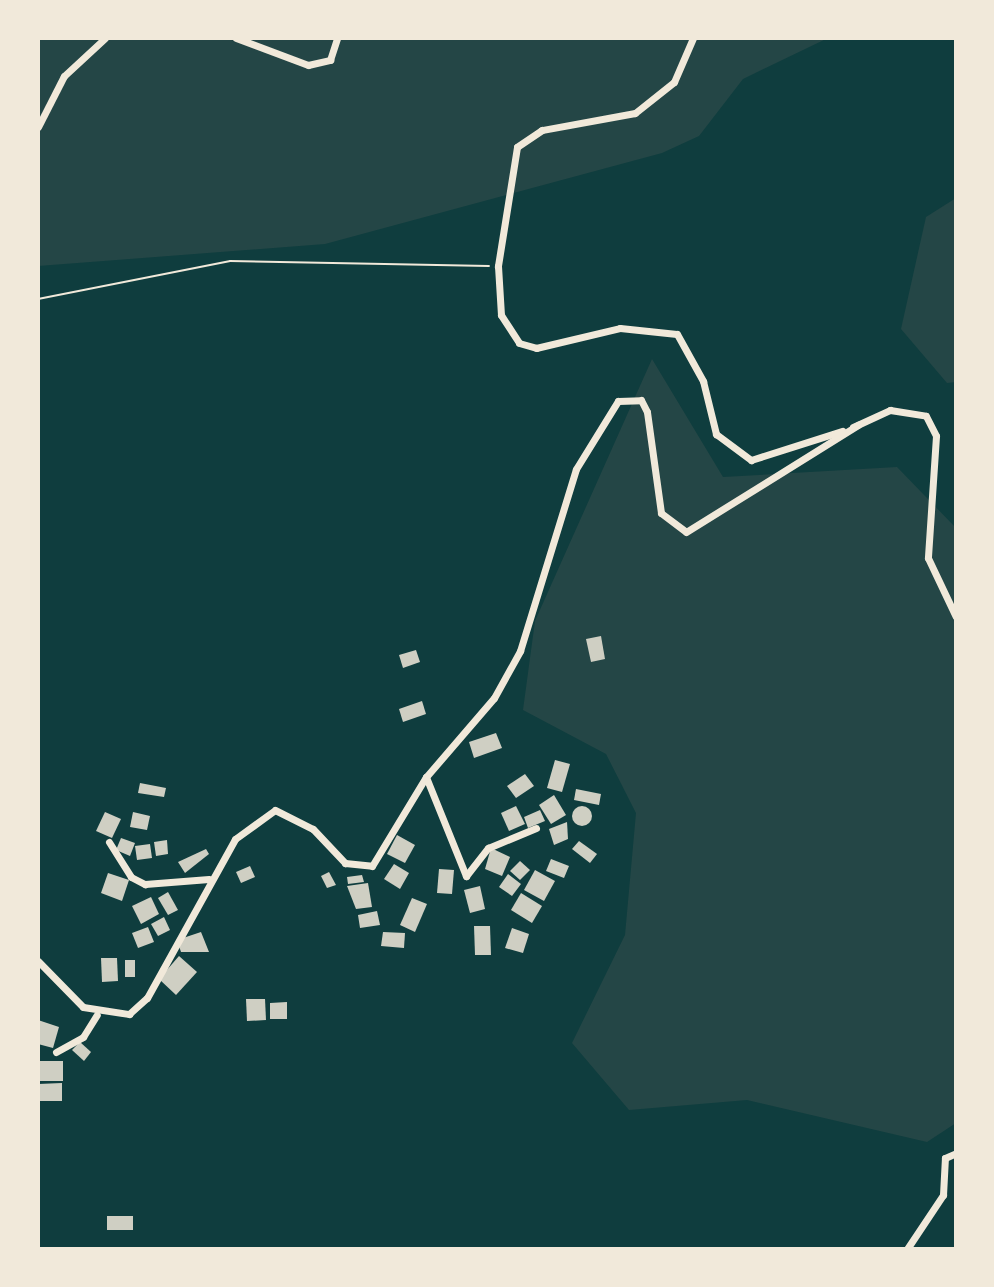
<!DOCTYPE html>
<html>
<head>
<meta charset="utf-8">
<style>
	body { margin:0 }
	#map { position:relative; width:994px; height:1287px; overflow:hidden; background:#0f3d3e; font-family:Merriweather,serif }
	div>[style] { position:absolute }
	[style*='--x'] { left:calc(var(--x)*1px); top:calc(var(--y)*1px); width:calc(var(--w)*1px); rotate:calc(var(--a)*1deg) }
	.green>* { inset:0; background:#244646 }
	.building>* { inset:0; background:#cfcfc3 }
	.round { border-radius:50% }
	.path>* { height:2px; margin:-1px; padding:0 1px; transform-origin:1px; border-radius:1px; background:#f1e9da }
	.minor>* { height:7px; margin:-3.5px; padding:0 3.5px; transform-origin:3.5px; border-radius:3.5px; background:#f1e9da }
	span { translate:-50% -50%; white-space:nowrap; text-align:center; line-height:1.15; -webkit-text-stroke:6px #f1e9da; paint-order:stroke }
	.frame { position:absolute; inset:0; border:40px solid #f1e9da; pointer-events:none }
</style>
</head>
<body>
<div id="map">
	<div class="green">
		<div style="clip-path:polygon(38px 38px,828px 38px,743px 79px,699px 136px,662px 153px,325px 244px,38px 266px)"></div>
		<div style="clip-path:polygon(956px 198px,956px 382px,947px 383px,901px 329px,926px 217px)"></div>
		<div style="clip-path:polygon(652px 359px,723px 477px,897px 467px,956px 528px,956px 1123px,927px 1142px,747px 1100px,629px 1110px,572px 1043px,625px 935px,636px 813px,606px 754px,523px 710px,535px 621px)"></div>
	</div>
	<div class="building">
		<div style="clip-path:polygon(601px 636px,605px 659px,591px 662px,586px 639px)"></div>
		<div style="clip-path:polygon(416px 650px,420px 662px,403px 668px,399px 655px)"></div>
		<div style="clip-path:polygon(422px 701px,426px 714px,403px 722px,399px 709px)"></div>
		<div style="clip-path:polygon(496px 733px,502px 748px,474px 758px,469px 742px)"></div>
		<div style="clip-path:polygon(555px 760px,570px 764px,562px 792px,547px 788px)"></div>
		<div style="clip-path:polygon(525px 774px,534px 786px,516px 798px,507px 786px)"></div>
		<div style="clip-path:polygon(140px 783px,166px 788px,164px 797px,138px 793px)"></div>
		<div style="clip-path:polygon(576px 789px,601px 794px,599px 805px,574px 800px)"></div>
		<div style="clip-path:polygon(554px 795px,566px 815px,551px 824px,539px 805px)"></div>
		<div class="round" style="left:572px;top:806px;width:20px;height:20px"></div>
		<div style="clip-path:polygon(516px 806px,525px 824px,509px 831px,501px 813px)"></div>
		<div style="clip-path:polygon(540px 810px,545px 821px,528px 828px,524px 817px)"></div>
		<div style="clip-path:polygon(105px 812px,121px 819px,112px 838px,96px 831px)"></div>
		<div style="clip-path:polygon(133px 812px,150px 816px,147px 830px,130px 827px)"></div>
		<div style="clip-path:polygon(567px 822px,568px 839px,554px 845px,549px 829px)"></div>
		<div style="clip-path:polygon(397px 835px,415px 845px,405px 863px,387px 854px)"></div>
		<div style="clip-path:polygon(121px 838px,135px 843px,130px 856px,116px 850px)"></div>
		<div style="clip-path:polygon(167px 840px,168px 854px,156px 856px,154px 842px)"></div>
		<div style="clip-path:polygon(579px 841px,597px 854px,590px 863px,572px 849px)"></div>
		<div style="clip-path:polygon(150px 844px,152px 858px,137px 860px,135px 846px)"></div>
		<div style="clip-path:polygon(491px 848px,510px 857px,502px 876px,485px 869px)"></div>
		<div style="clip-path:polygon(206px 849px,209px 854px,185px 873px,178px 862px)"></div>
		<div style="clip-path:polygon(551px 859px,569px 866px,564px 878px,546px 871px)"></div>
		<div style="clip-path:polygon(520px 861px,530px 870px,520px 880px,510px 871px)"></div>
		<div style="clip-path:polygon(394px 864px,409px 873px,400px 889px,384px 879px)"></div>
		<div style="clip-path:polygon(250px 866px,255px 877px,241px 883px,236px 872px)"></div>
		<div style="clip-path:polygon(439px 869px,454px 870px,452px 894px,437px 893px)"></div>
		<div style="clip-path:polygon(535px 870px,555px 881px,544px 901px,524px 890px)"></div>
		<div style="clip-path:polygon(329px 872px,336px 885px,327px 888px,321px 876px)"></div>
		<div style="clip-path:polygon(108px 873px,129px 880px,122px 901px,101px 893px)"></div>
		<div style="clip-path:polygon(508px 874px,521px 884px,512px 896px,499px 887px)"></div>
		<div style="clip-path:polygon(362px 875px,364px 882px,348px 884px,347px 877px)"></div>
		<div style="clip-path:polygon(368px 883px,372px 907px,356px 909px,347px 886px)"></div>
		<div style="clip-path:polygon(480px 886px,485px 909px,470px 913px,464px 890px)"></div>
		<div style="clip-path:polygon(168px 892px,178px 910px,168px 915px,158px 898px)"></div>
		<div style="clip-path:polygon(521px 893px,542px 906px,532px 923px,511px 910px)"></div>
		<div style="clip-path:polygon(151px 897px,159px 914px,141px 924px,132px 906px)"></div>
		<div style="clip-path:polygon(412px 898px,427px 904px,415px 932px,400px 925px)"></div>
		<div style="clip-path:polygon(377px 911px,380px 925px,360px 928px,358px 915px)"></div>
		<div style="clip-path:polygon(164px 917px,170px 930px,158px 936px,151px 924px)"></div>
		<div style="clip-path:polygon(474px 926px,490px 926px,491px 955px,475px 955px)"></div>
		<div style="clip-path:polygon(148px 927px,154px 942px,138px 948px,132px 933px)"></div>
		<div style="clip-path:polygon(512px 928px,529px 934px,523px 953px,505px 948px)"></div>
		<div style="clip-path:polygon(201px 932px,209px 952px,181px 952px,177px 940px)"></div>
		<div style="clip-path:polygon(383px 932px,405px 933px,404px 948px,381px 946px)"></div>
		<div style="clip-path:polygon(179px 956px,197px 972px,176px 995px,159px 979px)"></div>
		<div style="clip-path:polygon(101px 958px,117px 958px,118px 981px,102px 982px)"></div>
		<div style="clip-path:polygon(125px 960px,135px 960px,135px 977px,125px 977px)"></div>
		<div style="clip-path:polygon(246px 999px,265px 999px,266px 1020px,247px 1021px)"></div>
		<div style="clip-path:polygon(287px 1002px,287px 1019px,270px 1019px,270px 1003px)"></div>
		<div style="clip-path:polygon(38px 1020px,59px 1027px,53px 1048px,38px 1044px)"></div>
		<div style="clip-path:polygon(80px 1042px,91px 1052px,84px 1061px,72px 1050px)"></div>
		<div style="clip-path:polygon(38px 1061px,63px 1061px,63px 1081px,38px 1081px)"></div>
		<div style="clip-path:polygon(62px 1083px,62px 1101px,38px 1101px,38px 1084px)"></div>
		<div style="clip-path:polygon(107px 1216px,133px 1216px,133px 1230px,107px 1230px)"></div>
	</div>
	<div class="path">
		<div style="--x:38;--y:299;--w:196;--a:-11.2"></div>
		<div style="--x:230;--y:261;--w:259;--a:1.1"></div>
	</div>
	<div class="minor">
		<div style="--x:236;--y:38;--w:77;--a:20.6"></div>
		<div style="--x:308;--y:65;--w:23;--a:-13"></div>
		<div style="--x:330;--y:60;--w:23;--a:-72"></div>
		<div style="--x:693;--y:38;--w:48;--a:113.4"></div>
		<div style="--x:674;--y:82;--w:50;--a:141.5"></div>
		<div style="--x:635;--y:113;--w:95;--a:169.6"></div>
		<div style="--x:542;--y:130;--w:30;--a:146"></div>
		<div style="--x:517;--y:147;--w:121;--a:99.1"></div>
		<div style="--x:498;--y:266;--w:49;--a:86.5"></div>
		<div style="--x:501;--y:315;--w:33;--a:57"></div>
		<div style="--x:519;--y:343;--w:18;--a:16"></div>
		<div style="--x:536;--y:348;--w:86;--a:-13.4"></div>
		<div style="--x:620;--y:328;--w:57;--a:6"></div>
		<div style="--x:677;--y:334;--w:54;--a:61"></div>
		<div style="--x:703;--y:381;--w:55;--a:76.2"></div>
		<div style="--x:716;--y:434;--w:44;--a:36.6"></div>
		<div style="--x:751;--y:460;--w:96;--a:-17.7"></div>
		<div style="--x:38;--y:127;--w:57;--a:-63"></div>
		<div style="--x:64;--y:76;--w:56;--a:-42.8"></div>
		<div style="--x:853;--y:427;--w:41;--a:-24.7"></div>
		<div style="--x:890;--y:410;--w:36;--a:9"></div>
		<div style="--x:926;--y:416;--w:22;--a:63"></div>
		<div style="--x:936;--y:436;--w:122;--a:93.8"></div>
		<div style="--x:928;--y:558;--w:65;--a:64.6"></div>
		<div style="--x:426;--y:777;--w:107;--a:68"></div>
		<div style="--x:466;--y:876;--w:36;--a:-52"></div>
		<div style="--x:488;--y:848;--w:52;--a:-22.6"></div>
		<div style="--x:109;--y:842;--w:41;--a:57.8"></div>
		<div style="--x:131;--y:877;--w:16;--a:27"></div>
		<div style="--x:145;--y:884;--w:64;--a:-4.5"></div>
		<div style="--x:38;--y:961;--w:64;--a:45.6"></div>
		<div style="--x:83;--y:1007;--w:47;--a:8.7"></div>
		<div style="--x:129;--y:1014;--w:24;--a:-42"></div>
		<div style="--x:147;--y:998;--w:182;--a:-61"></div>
		<div style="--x:235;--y:839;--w:49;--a:-35.9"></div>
		<div style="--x:275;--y:810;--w:42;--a:26.6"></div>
		<div style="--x:313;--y:829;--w:47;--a:46.7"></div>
		<div style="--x:345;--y:863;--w:27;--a:6"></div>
		<div style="--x:372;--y:866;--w:104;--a:-58.8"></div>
		<div style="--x:426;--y:777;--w:104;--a:-49.3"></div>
		<div style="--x:494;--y:698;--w:54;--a:-61"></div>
		<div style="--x:520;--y:651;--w:190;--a:-72.9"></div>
		<div style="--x:576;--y:469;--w:80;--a:-58.3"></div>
		<div style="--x:618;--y:401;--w:23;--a:-2"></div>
		<div style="--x:641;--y:400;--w:13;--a:63"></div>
		<div style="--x:647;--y:412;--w:102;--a:82.1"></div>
		<div style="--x:661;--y:513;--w:31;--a:37"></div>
		<div style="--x:686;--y:532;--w:203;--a:-31.9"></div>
		<div style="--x:56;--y:1052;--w:31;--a:-29"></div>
		<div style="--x:83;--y:1037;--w:26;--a:-58"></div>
		<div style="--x:907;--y:1249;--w:65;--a:-56.3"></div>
		<div style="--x:943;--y:1195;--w:37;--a:-87"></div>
		<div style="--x:945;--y:1158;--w:12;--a:-24"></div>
	</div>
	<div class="frame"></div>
</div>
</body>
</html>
